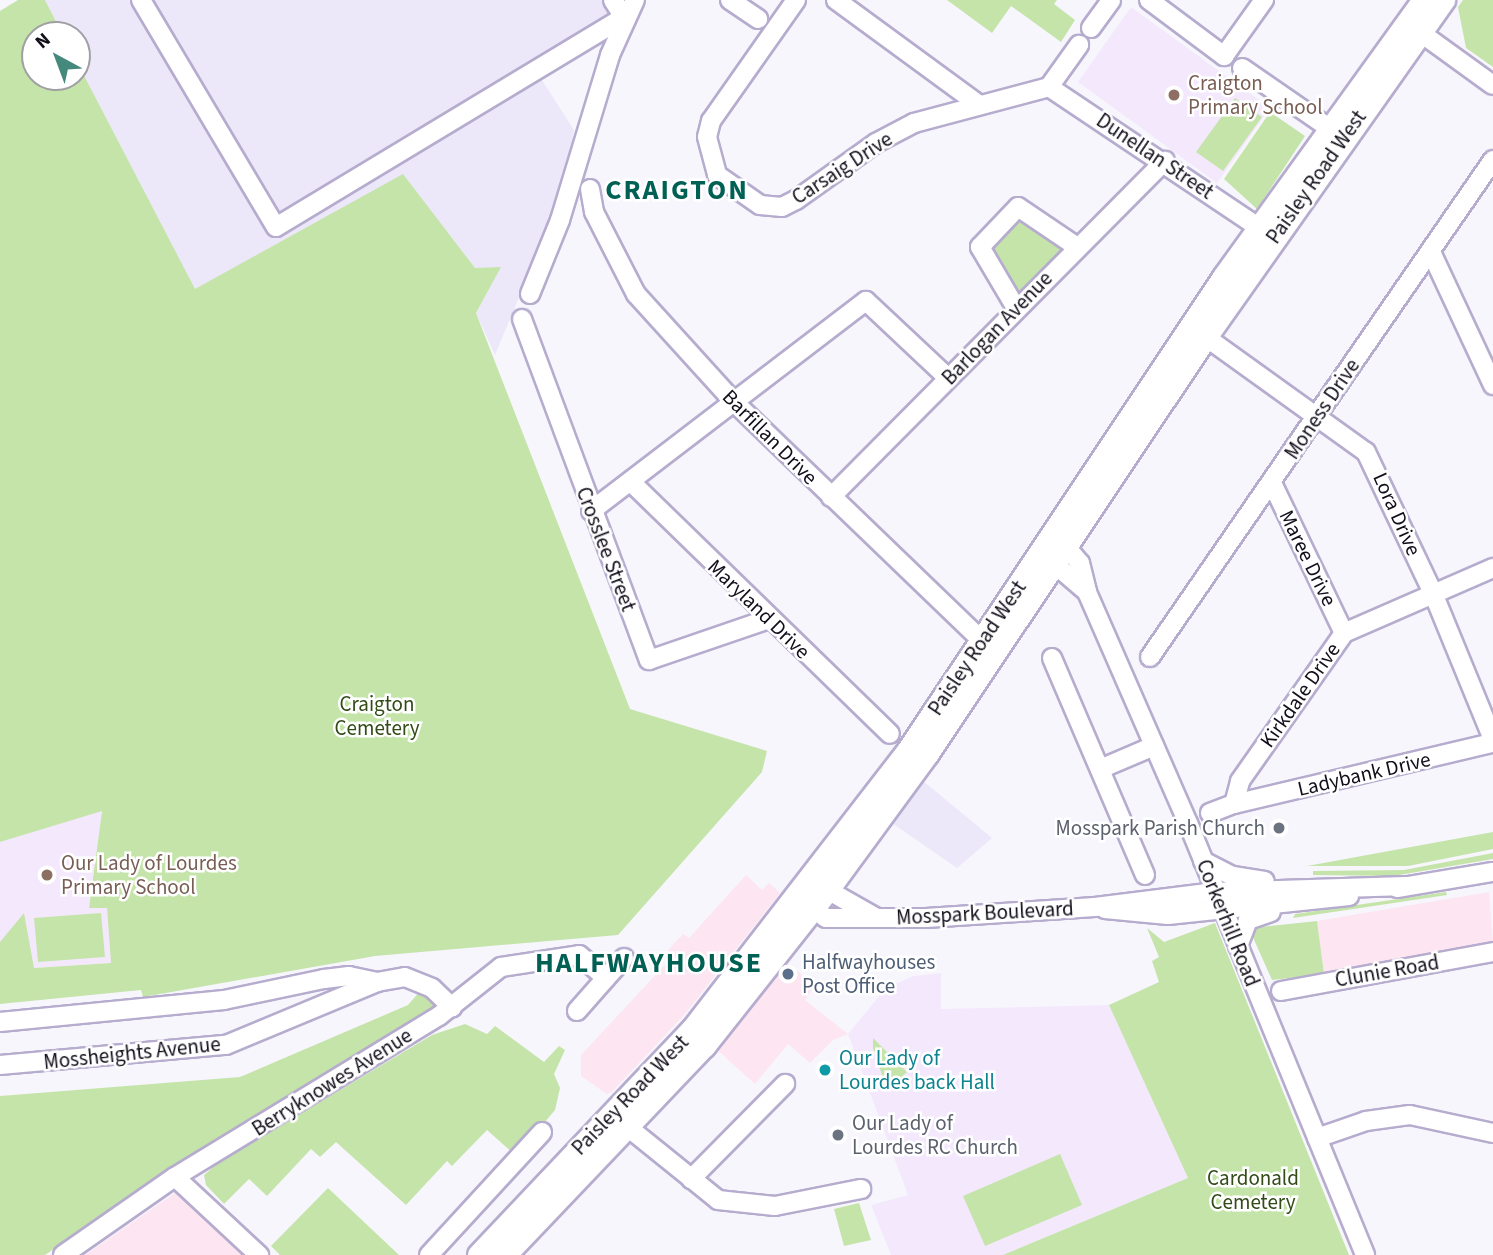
<!DOCTYPE html>
<html>
<head>
<meta charset="utf-8">
<style>
	body { margin:0 }
	#map { position:relative; width:1493px; height:1255px; overflow:hidden; background:#f7f6fd; font-family:"Source Sans 3",sans-serif }
	div>[style] { position:absolute }
	[style*='--x'] { left:calc(var(--x)*1px); top:calc(var(--y)*1px); width:calc(var(--w)*1px); rotate:calc(var(--a)*1deg) }
	.commercial>* { inset:0; background:#fde5f1 }
	.built>* { inset:0; background:#ece8f9 }
	.education>* { inset:0; background:#f4e8fc }
	.green>* { inset:0; background:#c5e4aa }
	.roads { filter:drop-shadow(2px 0 #b6acce) drop-shadow(-2px 0 #b6acce) drop-shadow(0 2px #b6acce) drop-shadow(0 -2px #b6acce) }
	.minor>* { height:18px; margin:-9px; padding:0 9px; transform-origin:9px; border-radius:9px; background:#fff }
	.major>* { height:23px; margin:-11.5px; padding:0 11.5px; transform-origin:11.5px; border-radius:11.5px; background:#fff }
	.dots>* { width:19px; height:19px; translate:-50% -50%; box-sizing:border-box; border:4px solid #fff; border-radius:50% }
	span { translate:-50% -50%; white-space:nowrap; text-align:center; line-height:1.15; -webkit-text-stroke:5px #fff; paint-order:stroke }
	.education-label { font-size:21px; color:#785e54 }
	.left { translate:0 -50%; text-align:left }
	.street-label { font-size:21px; color:#120e1a }
	.park-label { font-size:21px; color:#324b17 }
	.worship-label { font-size:21px; color:#5b616d }
	.right { translate:-100% -50%; text-align:right }
	.service-label { font-size:21px; color:#4e5e75 }
	.culture-label { font-size:21px; color:#0d838f }
	.district-label { font-size:28px; color:#006054; font-weight:700; letter-spacing:2px }
	.north { position:absolute; left:21px; top:21px; width:70px; height:70px; box-sizing:border-box; background:#fff; border:2px solid #a09fa3; border-radius:50%; rotate:319deg; font-size:19px; font-weight:700; line-height:28px; text-align:center; color:#120e1a }
	.north::after { content:''; display:block; margin:auto; width:24px; height:32px; background:#45897d; clip-path:polygon(50% 0,100% 100%,50% 72%,0 100%) }
</style>
</head>
<body>
<div id="map">
	<div class="commercial">
		<div style="clip-path:polygon(746px 875px,762px 890px,769px 883px,780px 893px,685px 1014px,612px 1092px,607px 1094px,581px 1076px,581px 1055px,673px 956px,668px 950px,683px 934px,689px 938px)"></div>
		<div style="clip-path:polygon(1489px 892px,1493px 944px,1324px 974px,1317px 921px)"></div>
		<div style="clip-path:polygon(786px 962px,815px 985px,805px 1000px,848px 1034px,833px 1040px,810px 1063px,788px 1044px,755px 1084px,714px 1047px)"></div>
		<div style="clip-path:polygon(178px 1191px,246px 1255px,85px 1255px)"></div>
	</div>
	<div class="built">
		<div style="clip-path:polygon(45px 0,622px 0,600px 42px,540px 77px,574px 130px,562px 194px,495px 355px,476px 313px,500px 268px,475px 268px,403px 175px,195px 290px,77px 62px,77px 35px,63px 35px)"></div>
		<div style="clip-path:polygon(922px 780px,992px 838px,957px 868px,889px 821px)"></div>
	</div>
	<div class="education">
		<div style="clip-path:polygon(1131px 7px,1270px 108px,1217px 183px,1078px 82px)"></div>
		<div style="clip-path:polygon(102px 810px,89px 907px,107px 907px,111px 963px,33px 968px,8px 936px,0 942px,0 842px)"></div>
		<div style="clip-path:polygon(941px 973px,941px 1009px,1109px 1005px,1188px 1178px,1003px 1255px,891px 1255px,871px 1205px,908px 1195px,848px 1034px,885px 989px,913px 976px)"></div>
	</div>
	<div class="green">
		<div style="clip-path:polygon(18px 0,45px 0,63px 35px,35px 35px,35px 77px,77px 77px,77px 62px,195px 289px,403px 174px,475px 268px,501px 267px,476px 313px,630px 709px,767px 751px,762px 772px,618px 935px,375px 956px,143px 997px,141px 990px,0 1004px,0 942px,24px 913px,34px 968px,111px 963px,107px 908px,89px 908px,102px 811px,0 842px,0 11px)"></div>
		<div style="clip-path:polygon(947px 0,1057px 0,1054px 4px,1075px 20px,1061px 42px,1011px 6px,992px 33px)"></div>
		<div style="clip-path:polygon(1463px 0,1493px 0,1493px 67px,1466px 48px,1458px 7px)"></div>
		<div style="clip-path:polygon(1235px 98px,1262px 117px,1223px 171px,1196px 152px)"></div>
		<div style="clip-path:polygon(1270px 112px,1305px 136px,1257px 209px,1224px 179px)"></div>
		<div style="clip-path:polygon(1018px 207px,1077px 247px,1016px 308px,980px 247px)"></div>
		<div style="clip-path:polygon(1493px 832px,1493px 849px,1408px 866px,1307px 866px)"></div>
		<div style="clip-path:polygon(1493px 853px,1493px 859px,1393px 876px,1313px 875px,1313px 871px,1404px 870px)"></div>
		<div style="clip-path:polygon(1446px 892px,1447px 895px,1293px 918px,1295px 914px)"></div>
		<div style="clip-path:polygon(101px 913px,105px 957px,38px 962px,34px 918px)"></div>
		<div style="clip-path:polygon(1317px 921px,1324px 974px,1272px 980px,1251px 933px,1260px 927px)"></div>
		<div style="clip-path:polygon(1215px 923px,1349px 1255px,1003px 1255px,1188px 1178px,1109px 1005px,1159px 982px,1152px 961px,1159px 957px,1147px 928px,1164px 942px)"></div>
		<div style="clip-path:polygon(421px 990px,437px 1003px,434px 1012px,419px 1023px,337px 1066px,205px 1147px,45px 1255px,0 1255px,0 1096px,240px 1077px,408px 1005px)"></div>
		<div style="clip-path:polygon(465px 1024px,487px 1034px,495px 1026px,544px 1062px,559px 1046px,565px 1050px,554px 1074px,560px 1088px,555px 1110px,516px 1156px,487px 1130px,452px 1166px,447px 1161px,406px 1205px,336px 1142px,320px 1157px,311px 1149px,267px 1196px,249px 1179px,224px 1204px,206px 1185px,204px 1175px,218px 1163px,432px 1035px)"></div>
		<div style="clip-path:polygon(873px 1038px,907px 1072px,887px 1090px,873px 1048px)"></div>
		<div style="clip-path:polygon(1060px 1154px,1082px 1205px,985px 1246px,963px 1196px)"></div>
		<div style="clip-path:polygon(328px 1188px,399px 1255px,280px 1255px,271px 1246px)"></div>
		<div style="clip-path:polygon(859px 1203px,871px 1240px,844px 1246px,834px 1209px)"></div>
	</div>
	<div class="roads">
		<div class="minor">
			<div style="--x:141;--y:0;--w:264;--a:59.3"></div>
			<div style="--x:276;--y:227;--w:406;--a:-31.1"></div>
			<div style="--x:624;--y:17;--w:20;--a:-123"></div>
			<div style="--x:730;--y:0;--w:34;--a:34"></div>
			<div style="--x:796;--y:0;--w:148;--a:125.1"></div>
			<div style="--x:711;--y:121;--w:16;--a:104"></div>
			<div style="--x:707;--y:137;--w:39;--a:75"></div>
			<div style="--x:717;--y:175;--w:52;--a:34.9"></div>
			<div style="--x:760;--y:205;--w:22;--a:5"></div>
			<div style="--x:782;--y:207;--w:16;--a:-27"></div>
			<div style="--x:796;--y:200;--w:98;--a:-35.5"></div>
			<div style="--x:876;--y:143;--w:43;--a:-27.8"></div>
			<div style="--x:914;--y:123;--w:140;--a:-14.9"></div>
			<div style="--x:836;--y:0;--w:176;--a:36.2"></div>
			<div style="--x:1149;--y:0;--w:94;--a:36.7"></div>
			<div style="--x:1224;--y:56;--w:69;--a:-54.5"></div>
			<div style="--x:1410;--y:25;--w:102;--a:35.9"></div>
			<div style="--x:1091;--y:28;--w:34;--a:-54"></div>
			<div style="--x:1242;--y:68;--w:106;--a:34.6"></div>
			<div style="--x:1049;--y:87;--w:266;--a:33.8"></div>
			<div style="--x:1049;--y:87;--w:52;--a:-54.5"></div>
			<div style="--x:590;--y:189;--w:23;--a:80"></div>
			<div style="--x:594;--y:212;--w:92;--a:62.9"></div>
			<div style="--x:636;--y:294;--w:146;--a:47.8"></div>
			<div style="--x:734;--y:402;--w:355;--a:43.9"></div>
			<div style="--x:1431;--y:252;--w:147;--a:65"></div>
			<div style="--x:530;--y:294;--w:80;--a:-67.9"></div>
			<div style="--x:560;--y:220;--w:172;--a:-73.1"></div>
			<div style="--x:610;--y:55;--w:60;--a:-65.6"></div>
			<div style="--x:1016;--y:308;--w:71;--a:-120.5"></div>
			<div style="--x:980;--y:247;--w:55;--a:-46.5"></div>
			<div style="--x:1018;--y:207;--w:71;--a:34.1"></div>
			<div style="--x:522;--y:319;--w:364;--a:69.6"></div>
			<div style="--x:649;--y:660;--w:127;--a:-18.9"></div>
			<div style="--x:1196;--y:330;--w:209;--a:35.7"></div>
			<div style="--x:1366;--y:452;--w:156;--a:64.6"></div>
			<div style="--x:1433;--y:593;--w:158;--a:67.7"></div>
			<div style="--x:631;--y:482;--w:361;--a:44.2"></div>
			<div style="--x:1272;--y:483;--w:166;--a:64.4"></div>
			<div style="--x:831;--y:497;--w:474;--a:-45.2"></div>
			<div style="--x:591;--y:511;--w:346;--a:-37.4"></div>
			<div style="--x:866;--y:301;--w:112;--a:43.2"></div>
			<div style="--x:1058;--y:537;--w:34;--a:50"></div>
			<div style="--x:1080;--y:563;--w:30;--a:76"></div>
			<div style="--x:1087;--y:592;--w:252;--a:66.4"></div>
			<div style="--x:1188;--y:823;--w:467;--a:67.7"></div>
			<div style="--x:1044;--y:555;--w:55;--a:40.6"></div>
			<div style="--x:1150;--y:657;--w:604;--a:-55.39"></div>
			<div style="--x:1052;--y:658;--w:236;--a:66.8"></div>
			<div style="--x:1100;--y:769;--w:59;--a:-23.1"></div>
			<div style="--x:1234;--y:804;--w:266;--a:-13.3"></div>
			<div style="--x:1210;--y:813;--w:26;--a:-21"></div>
			<div style="--x:1234;--y:804;--w:24;--a:-75"></div>
			<div style="--x:1240;--y:781;--w:181;--a:-54.9"></div>
			<div style="--x:1344;--y:633;--w:163;--a:-23.6"></div>
			<div style="--x:1203;--y:861;--w:34;--a:27"></div>
			<div style="--x:1233;--y:876;--w:32;--a:9"></div>
			<div style="--x:817;--y:884;--w:67;--a:29.6"></div>
			<div style="--x:1397;--y:888;--w:97;--a:-9.5"></div>
			<div style="--x:802;--y:900;--w:30;--a:37"></div>
			<div style="--x:826;--y:918;--w:100;--a:0"></div>
			<div style="--x:926;--y:918;--w:169;--a:-3.7"></div>
			<div style="--x:1095;--y:907;--w:121;--a:-7.1"></div>
			<div style="--x:1215;--y:892;--w:191;--a:-1.8"></div>
			<div style="--x:1105;--y:909;--w:63;--a:5.4"></div>
			<div style="--x:1168;--y:915;--w:182;--a:-6"></div>
			<div style="--x:1238;--y:946;--w:28;--a:-69"></div>
			<div style="--x:1248;--y:920;--w:24;--a:-19"></div>
			<div style="--x:606;--y:978;--w:27;--a:-48"></div>
			<div style="--x:1281;--y:991;--w:216;--a:-10.4"></div>
			<div style="--x:0;--y:1022;--w:225;--a:-5.6"></div>
			<div style="--x:224;--y:1000;--w:102;--a:-11.9"></div>
			<div style="--x:324;--y:979;--w:25;--a:-7"></div>
			<div style="--x:349;--y:976;--w:29;--a:12"></div>
			<div style="--x:0;--y:1065;--w:227;--a:-5.1"></div>
			<div style="--x:226;--y:1045;--w:164;--a:-22.6"></div>
			<div style="--x:377;--y:982;--w:28;--a:-10"></div>
			<div style="--x:405;--y:977;--w:29;--a:22"></div>
			<div style="--x:432;--y:988;--w:28;--a:44"></div>
			<div style="--x:619;--y:1120;--w:127;--a:38.9"></div>
			<div style="--x:718;--y:1200;--w:57;--a:6"></div>
			<div style="--x:775;--y:1206;--w:88;--a:-11.2"></div>
			<div style="--x:1317;--y:1138;--w:52;--a:-19.1"></div>
			<div style="--x:1366;--y:1121;--w:44;--a:-7.8"></div>
			<div style="--x:1410;--y:1115;--w:85;--a:12.2"></div>
			<div style="--x:175;--y:1177;--w:115;--a:42.9"></div>
			<div style="--x:691;--y:1179;--w:134;--a:-45.3"></div>
			<div style="--x:63;--y:1255;--w:136;--a:-34.9"></div>
			<div style="--x:175;--y:1177;--w:309;--a:-31.4"></div>
			<div style="--x:439;--y:1016;--w:79;--a:-38.3"></div>
			<div style="--x:501;--y:967;--w:79;--a:-8.7"></div>
			<div style="--x:579;--y:955;--w:35;--a:40"></div>
			<div style="--x:606;--y:978;--w:44;--a:131.3"></div>
			<div style="--x:429;--y:1255;--w:167;--a:-47.4"></div>
		</div>
		<div class="major">
			<div style="--x:479;--y:1255;--w:311;--a:-46.6"></div>
			<div style="--x:693;--y:1029;--w:351;--a:-52.3"></div>
			<div style="--x:908;--y:751;--w:570;--a:-56.31"></div>
			<div style="--x:1224;--y:277;--w:342;--a:-54.2"></div>
			<div style="--x:504;--y:1255;--w:290;--a:-46.4"></div>
			<div style="--x:704;--y:1045;--w:196;--a:-51.6"></div>
			<div style="--x:826;--y:891;--w:171;--a:-53.8"></div>
			<div style="--x:927;--y:753;--w:500;--a:-56.25"></div>
			<div style="--x:1205;--y:337;--w:413;--a:-54.8"></div>
		</div>
	</div>
	<div class="dots">
		<div style="left:1174px;top:95px;background:#8d6e63"></div>
		<div style="left:1279px;top:828px;background:#6b7280"></div>
		<div style="left:47px;top:875px;background:#8d6e63"></div>
		<div style="left:788px;top:974px;background:#5c6f8a"></div>
		<div style="left:825px;top:1070px;background:#0f9aa8"></div>
		<div style="left:838px;top:1135px;background:#6b7280"></div>
	</div>
	<div class="education-label">
		<span class="left" style="left:1188px;top:95px">Craigton<br>Primary School</span>
		<span class="left" style="left:61px;top:875px">Our Lady of Lourdes<br>Primary School</span>
	</div>
	<div class="street-label">
		<span style="left:1155px;top:156px;rotate:34deg">Dunellan Street</span>
		<span style="left:842px;top:168px;rotate:-33deg">Carsaig Drive</span>
		<span style="left:1316px;top:177px;rotate:-55deg">Paisley Road West</span>
		<span style="left:997px;top:328px;rotate:-46deg">Barlogan Avenue</span>
		<span style="left:1322px;top:409px;rotate:-56deg">Moness Drive</span>
		<span style="left:770px;top:437px;rotate:45deg">Barfillan Drive</span>
		<span style="left:1397px;top:514px;rotate:66deg">Lora Drive</span>
		<span style="left:606px;top:549px;rotate:69deg">Crosslee Street</span>
		<span style="left:1308px;top:558px;rotate:64deg">Maree Drive</span>
		<span style="left:759px;top:609px;rotate:44deg">Maryland Drive</span>
		<span style="left:977px;top:648px;rotate:-56deg">Paisley Road West</span>
		<span style="left:1300px;top:695px;rotate:-55deg">Kirkdale Drive</span>
		<span style="left:1364px;top:774px;rotate:-13deg">Ladybank Drive</span>
		<span style="left:985px;top:913px;rotate:-3deg">Mosspark Boulevard</span>
		<span style="left:1228px;top:923px;rotate:68deg">Corkerhill Road</span>
		<span style="left:1387px;top:971px;rotate:-10deg">Clunie Road</span>
		<span style="left:132px;top:1053px;rotate:-6deg">Mossheights Avenue</span>
		<span style="left:332px;top:1082px;rotate:-32deg">Berryknowes Avenue</span>
		<span style="left:630px;top:1095px;rotate:-46deg">Paisley Road West</span>
	</div>
	<div class="park-label">
		<span style="left:377px;top:716px">Craigton<br>Cemetery</span>
		<span style="left:1253px;top:1190px">Cardonald<br>Cemetery</span>
	</div>
	<div class="worship-label">
		<span class="right" style="left:1265px;top:828px">Mosspark Parish Church</span>
		<span class="left" style="left:852px;top:1135px">Our Lady of<br>Lourdes RC Church</span>
	</div>
	<div class="service-label">
		<span class="left" style="left:802px;top:974px">Halfwayhouses<br>Post Office</span>
	</div>
	<div class="culture-label">
		<span class="left" style="left:839px;top:1070px">Our Lady of<br>Lourdes back Hall</span>
	</div>
	<div class="district-label">
		<span style="left:677px;top:190px">CRAIGTON</span>
		<span style="left:649px;top:963px">HALFWAYHOUSE</span>
	</div>
	<div class="north">N</div>
</div>
</body>
</html>
